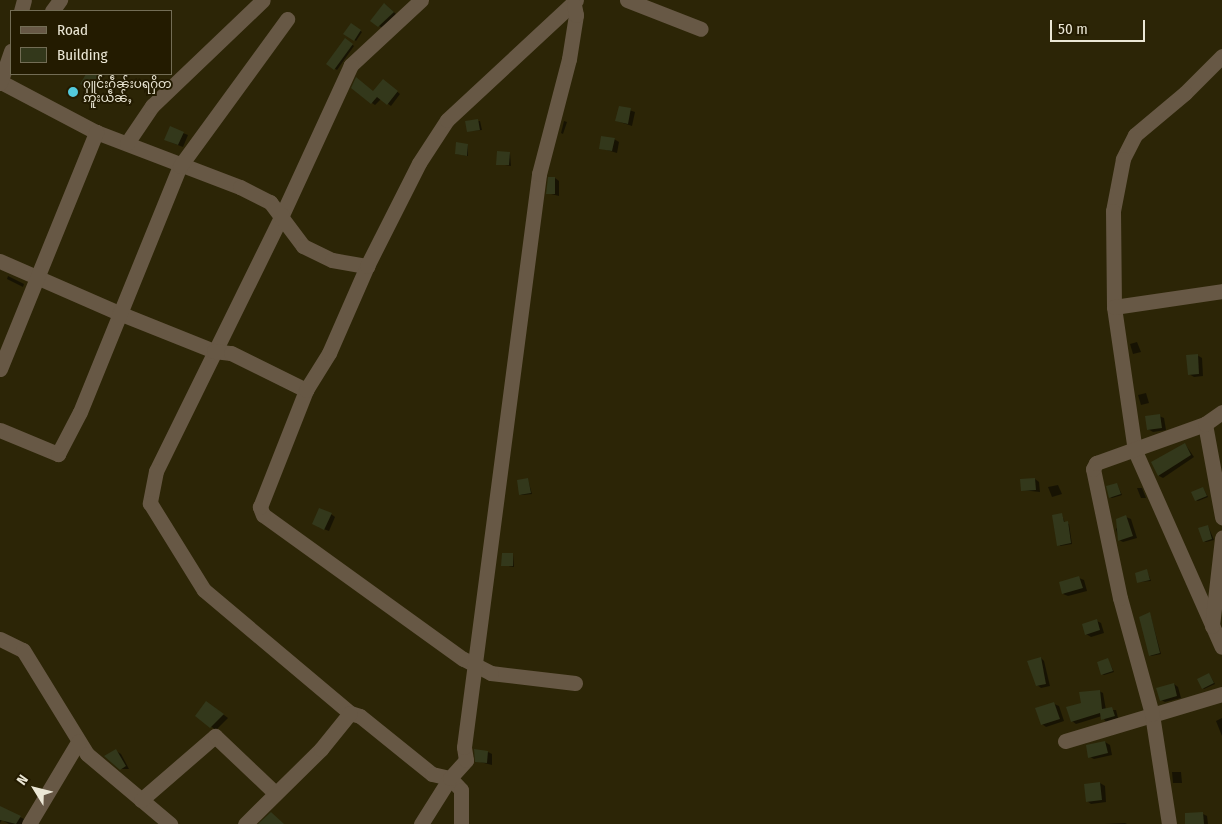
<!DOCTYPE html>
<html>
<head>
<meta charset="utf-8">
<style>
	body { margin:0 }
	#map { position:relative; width:1222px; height:824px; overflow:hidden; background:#2c2506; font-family:"Fira Sans Condensed","Noto Sans Myanmar",sans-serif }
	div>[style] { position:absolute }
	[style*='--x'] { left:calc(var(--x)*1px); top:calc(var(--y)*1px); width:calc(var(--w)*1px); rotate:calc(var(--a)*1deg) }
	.shadow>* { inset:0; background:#0007 }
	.building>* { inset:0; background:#33381b }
	.minor>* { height:15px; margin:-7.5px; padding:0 7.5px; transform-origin:7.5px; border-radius:7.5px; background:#675845 }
	.dots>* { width:14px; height:14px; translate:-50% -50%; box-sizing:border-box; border:2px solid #231b00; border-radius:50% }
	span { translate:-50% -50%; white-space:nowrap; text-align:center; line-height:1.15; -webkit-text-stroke:4px #231b00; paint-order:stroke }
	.poi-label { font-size:12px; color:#ebe7d5 }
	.left { translate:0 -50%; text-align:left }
	.legend { position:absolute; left:10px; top:10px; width:162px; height:65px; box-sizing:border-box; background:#231b00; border:1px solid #736d55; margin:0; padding:6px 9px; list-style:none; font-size:15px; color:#ebe7d5 }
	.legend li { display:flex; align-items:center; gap:10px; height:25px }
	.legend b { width:25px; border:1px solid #736d55 }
	.north { position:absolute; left:10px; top:764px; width:50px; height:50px; -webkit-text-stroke:4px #231b00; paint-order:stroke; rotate:306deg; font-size:14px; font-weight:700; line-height:20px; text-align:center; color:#ebe7d5 }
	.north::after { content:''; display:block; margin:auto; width:18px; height:22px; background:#ebe7d5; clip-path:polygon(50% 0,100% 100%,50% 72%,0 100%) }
	.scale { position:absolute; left:1050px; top:20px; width:95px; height:22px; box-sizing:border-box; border:2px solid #ebe7d5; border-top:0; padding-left:6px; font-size:15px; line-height:18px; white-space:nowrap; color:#ebe7d5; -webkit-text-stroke:4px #231b00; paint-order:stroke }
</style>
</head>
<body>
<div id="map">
	<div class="shadow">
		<div style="clip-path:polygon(385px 4px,397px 15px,383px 28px,379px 26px)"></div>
		<div style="clip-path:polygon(352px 25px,362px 32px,356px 41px,345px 34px)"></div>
		<div style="clip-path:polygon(346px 40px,354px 46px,337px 70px,328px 64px)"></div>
		<div style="clip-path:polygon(88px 74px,99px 79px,92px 90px,82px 83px)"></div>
		<div style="clip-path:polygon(387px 83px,400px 94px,391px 106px,381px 99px,375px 105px,372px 103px,374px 92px)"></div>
		<div style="clip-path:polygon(620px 107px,635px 112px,632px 126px,617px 121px)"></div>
		<div style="clip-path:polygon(480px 121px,482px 130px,469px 131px,467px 122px)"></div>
		<div style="clip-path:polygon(564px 121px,567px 122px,563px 134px,561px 133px)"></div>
		<div style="clip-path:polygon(183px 133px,188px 135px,183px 147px,170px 142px)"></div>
		<div style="clip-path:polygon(614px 139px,619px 142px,617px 153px,600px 148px)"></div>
		<div style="clip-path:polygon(468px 145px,468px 156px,456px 154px)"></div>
		<div style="clip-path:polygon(510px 153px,511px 166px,498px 164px)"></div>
		<div style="clip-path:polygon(555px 178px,559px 181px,559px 196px,547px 193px)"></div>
		<div style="clip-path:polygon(8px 276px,24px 284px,23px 287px,7px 279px)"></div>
		<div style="clip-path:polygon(1137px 342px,1141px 352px,1133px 354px,1130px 344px)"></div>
		<div style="clip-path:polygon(1197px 355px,1202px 358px,1203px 376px,1194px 377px,1189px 374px)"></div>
		<div style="clip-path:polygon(1146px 393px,1149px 403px,1141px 405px,1138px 395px)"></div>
		<div style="clip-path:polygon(1159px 416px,1164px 418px,1166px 430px,1153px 432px,1148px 429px)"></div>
		<div style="clip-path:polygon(1185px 444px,1194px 457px,1163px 478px,1159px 476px,1153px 463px)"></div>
		<div style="clip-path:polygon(1035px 479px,1039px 482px,1040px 492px,1022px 490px)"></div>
		<div style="clip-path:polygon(528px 480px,532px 494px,522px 495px,520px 494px)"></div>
		<div style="clip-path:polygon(1117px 484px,1122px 495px,1112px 498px,1110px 497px)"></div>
		<div style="clip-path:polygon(1058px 485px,1062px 494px,1052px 497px,1048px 487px)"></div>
		<div style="clip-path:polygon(1137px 488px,1142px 488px,1146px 498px,1141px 498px)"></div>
		<div style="clip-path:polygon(1203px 488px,1208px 497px,1198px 501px,1196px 500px)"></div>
		<div style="clip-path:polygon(331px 514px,335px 517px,329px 531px,318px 527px)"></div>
		<div style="clip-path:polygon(1062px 515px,1065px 523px,1069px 524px,1072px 544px,1060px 546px)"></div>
		<div style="clip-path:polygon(1126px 517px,1131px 519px,1137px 538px,1123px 542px,1119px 540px,1116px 529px)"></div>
		<div style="clip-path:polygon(1208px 526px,1214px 540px,1206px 542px,1204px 541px)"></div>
		<div style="clip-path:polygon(513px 554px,514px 567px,503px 565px)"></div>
		<div style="clip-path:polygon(1147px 571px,1151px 581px,1138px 582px)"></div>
		<div style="clip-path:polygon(1079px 578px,1084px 580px,1087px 591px,1068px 596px,1063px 594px)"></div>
		<div style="clip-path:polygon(1150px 614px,1161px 654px,1151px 656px,1150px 655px)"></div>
		<div style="clip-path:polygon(1097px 621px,1101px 623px,1104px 633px,1091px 637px,1086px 634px)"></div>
		<div style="clip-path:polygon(1041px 658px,1044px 661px,1050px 686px,1041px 688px,1037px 685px)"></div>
		<div style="clip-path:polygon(1108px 660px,1114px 672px,1104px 675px,1102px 674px)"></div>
		<div style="clip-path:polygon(1209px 674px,1215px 684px,1204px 689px,1203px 688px)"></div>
		<div style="clip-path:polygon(1174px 684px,1178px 687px,1181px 698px,1165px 702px,1161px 700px)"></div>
		<div style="clip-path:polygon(1099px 691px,1103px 693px,1106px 710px,1116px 710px,1118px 718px,1106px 722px,1102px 716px,1076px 724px,1072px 721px)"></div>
		<div style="clip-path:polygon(1054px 704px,1059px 706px,1064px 721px,1046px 727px,1042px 724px)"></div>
		<div style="clip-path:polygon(211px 705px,228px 718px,216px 730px,196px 716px)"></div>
		<div style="clip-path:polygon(1222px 718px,1222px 736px,1216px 721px)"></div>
		<div style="clip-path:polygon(1105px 742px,1110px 745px,1112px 755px,1094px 759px,1090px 757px)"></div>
		<div style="clip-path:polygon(116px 751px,121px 754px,129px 769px,121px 769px)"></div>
		<div style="clip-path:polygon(488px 752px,492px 754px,492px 765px,476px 761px)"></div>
		<div style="clip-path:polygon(1172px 772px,1181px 772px,1182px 783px,1173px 783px)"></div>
		<div style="clip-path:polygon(1100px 783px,1105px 786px,1106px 802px,1091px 804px,1087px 801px,1085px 785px)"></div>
		<div style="clip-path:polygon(0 807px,24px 819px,22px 824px,9px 824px,2px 820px,0 823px)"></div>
		<div style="clip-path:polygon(1203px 814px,1207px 816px,1208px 824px,1187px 824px)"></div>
		<div style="clip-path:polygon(1125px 823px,1127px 824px,1105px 824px)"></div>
	</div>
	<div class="building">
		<div style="clip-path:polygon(384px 3px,394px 12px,378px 27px,370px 21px)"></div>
		<div style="clip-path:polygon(351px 23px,361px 30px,354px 41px,343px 34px)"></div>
		<div style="clip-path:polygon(345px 38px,353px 44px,334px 70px,326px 64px)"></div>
		<div style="clip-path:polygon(86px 74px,100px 74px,90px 90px,80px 84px)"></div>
		<div style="clip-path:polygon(356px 77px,373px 91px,383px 79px,398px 91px,387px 105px,377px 97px,371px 104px,351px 88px)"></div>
		<div style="clip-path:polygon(619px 106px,631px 108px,628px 124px,615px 121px)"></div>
		<div style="clip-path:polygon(478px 119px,480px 130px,467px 132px,465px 121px)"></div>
		<div style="clip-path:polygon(170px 126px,184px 132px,178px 145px,164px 140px)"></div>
		<div style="clip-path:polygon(601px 136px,615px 138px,612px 151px,599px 149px)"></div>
		<div style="clip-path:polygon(456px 142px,468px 144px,467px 156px,455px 154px)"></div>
		<div style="clip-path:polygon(497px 151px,510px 152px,509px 165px,496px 165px)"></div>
		<div style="clip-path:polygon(548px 177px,555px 177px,555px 194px,546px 194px)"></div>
		<div style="clip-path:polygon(1198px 354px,1199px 374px,1188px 375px,1186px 355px)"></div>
		<div style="clip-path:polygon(1160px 414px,1162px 428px,1147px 430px,1145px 416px)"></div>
		<div style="clip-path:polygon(1185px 443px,1191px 455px,1158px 476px,1151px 462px)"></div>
		<div style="clip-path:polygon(528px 478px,531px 493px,519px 495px,517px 480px)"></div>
		<div style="clip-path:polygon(1035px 478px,1036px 490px,1021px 491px,1020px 479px)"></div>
		<div style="clip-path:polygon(1117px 483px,1121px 494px,1109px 498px,1106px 486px)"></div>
		<div style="clip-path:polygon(1203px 487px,1207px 496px,1195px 501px,1191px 492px)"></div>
		<div style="clip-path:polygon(319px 508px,332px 513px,324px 530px,312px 524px)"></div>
		<div style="clip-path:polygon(1062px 513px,1064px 522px,1068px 521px,1071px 543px,1057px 546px,1052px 515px)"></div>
		<div style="clip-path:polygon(1126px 515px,1133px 536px,1118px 541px,1116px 519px)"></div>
		<div style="clip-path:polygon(1208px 525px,1212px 539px,1203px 542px,1198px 528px)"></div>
		<div style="clip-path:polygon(502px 553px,513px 553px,513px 566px,501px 566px)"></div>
		<div style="clip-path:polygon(1147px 569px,1150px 580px,1137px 583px,1135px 573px)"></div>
		<div style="clip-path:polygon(1079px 576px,1083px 588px,1062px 594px,1059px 582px)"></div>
		<div style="clip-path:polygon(1150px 612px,1160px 653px,1149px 656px,1139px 617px)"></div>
		<div style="clip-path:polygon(1097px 619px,1100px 630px,1085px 635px,1082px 624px)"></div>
		<div style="clip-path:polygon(1041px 657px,1046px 684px,1036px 686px,1027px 661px)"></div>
		<div style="clip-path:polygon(1108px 658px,1113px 671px,1101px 675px,1097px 662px)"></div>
		<div style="clip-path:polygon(1209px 673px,1214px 683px,1202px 689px,1197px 679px)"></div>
		<div style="clip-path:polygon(1174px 683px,1177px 696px,1160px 701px,1156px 688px)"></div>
		<div style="clip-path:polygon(1100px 690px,1102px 709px,1112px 707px,1115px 716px,1101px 720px,1100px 713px,1071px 722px,1066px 707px,1081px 703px,1079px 692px)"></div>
		<div style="clip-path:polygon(206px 701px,224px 714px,210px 728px,195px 716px)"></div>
		<div style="clip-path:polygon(1054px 702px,1060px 719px,1041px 725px,1035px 708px)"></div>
		<div style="clip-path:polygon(1105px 741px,1108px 753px,1088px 758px,1086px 745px)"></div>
		<div style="clip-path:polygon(116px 749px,126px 766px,120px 770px,104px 756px)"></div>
		<div style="clip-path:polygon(474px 749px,488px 751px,487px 763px,475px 762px)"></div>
		<div style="clip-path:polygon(1100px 782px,1102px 800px,1086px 802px,1084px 784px)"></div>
		<div style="clip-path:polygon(0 806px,21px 816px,16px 824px,0 820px)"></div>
		<div style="clip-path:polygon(271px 812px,284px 824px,258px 824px)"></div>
		<div style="clip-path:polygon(1203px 812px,1204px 824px,1185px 824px,1185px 813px)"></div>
	</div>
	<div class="minor">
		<div style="--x:421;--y:0;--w:96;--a:137.1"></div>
		<div style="--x:351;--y:65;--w:165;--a:114.7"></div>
		<div style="--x:282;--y:215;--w:285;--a:116.2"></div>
		<div style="--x:156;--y:471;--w:33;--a:101"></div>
		<div style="--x:150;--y:503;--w:102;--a:58.2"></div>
		<div style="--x:204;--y:590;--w:191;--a:40.1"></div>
		<div style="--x:350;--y:713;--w:10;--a:17"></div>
		<div style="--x:360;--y:716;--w:92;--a:38.9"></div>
		<div style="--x:432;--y:774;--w:18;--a:13"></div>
		<div style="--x:450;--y:778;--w:16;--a:47"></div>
		<div style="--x:461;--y:790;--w:34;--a:90"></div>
		<div style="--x:627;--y:0;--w:79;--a:21.4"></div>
		<div style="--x:21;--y:11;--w:11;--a:-75"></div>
		<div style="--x:52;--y:11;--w:14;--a:-54"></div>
		<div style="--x:1222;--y:56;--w:52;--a:135"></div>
		<div style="--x:1185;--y:93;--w:65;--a:140"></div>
		<div style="--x:1135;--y:135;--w:27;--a:117"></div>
		<div style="--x:1123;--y:159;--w:53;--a:100.9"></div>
		<div style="--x:1113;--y:211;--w:96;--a:89.4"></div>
		<div style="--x:1114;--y:307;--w:146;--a:81.7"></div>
		<div style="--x:1135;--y:451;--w:214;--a:66.1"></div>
		<div style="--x:1;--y:82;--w:107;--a:27.8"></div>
		<div style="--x:96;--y:132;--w:154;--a:20.9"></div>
		<div style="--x:240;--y:187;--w:34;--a:27"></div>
		<div style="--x:270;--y:202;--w:55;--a:53.1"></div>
		<div style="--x:303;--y:246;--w:32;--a:26"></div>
		<div style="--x:332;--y:260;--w:36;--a:10"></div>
		<div style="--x:0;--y:83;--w:34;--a:-71"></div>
		<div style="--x:127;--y:143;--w:45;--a:-56"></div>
		<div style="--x:152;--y:106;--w:153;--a:-43.7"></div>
		<div style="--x:0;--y:261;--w:130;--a:23.6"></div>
		<div style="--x:119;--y:313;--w:102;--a:21.8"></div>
		<div style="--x:214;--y:351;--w:17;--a:7"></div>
		<div style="--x:231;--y:353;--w:84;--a:26.3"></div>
		<div style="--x:1114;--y:307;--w:109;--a:-8.4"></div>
		<div style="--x:0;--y:369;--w:256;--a:-67.9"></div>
		<div style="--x:1205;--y:424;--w:95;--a:79.6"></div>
		<div style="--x:0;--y:430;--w:63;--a:22.5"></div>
		<div style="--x:58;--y:454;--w:47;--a:-62.4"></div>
		<div style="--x:80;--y:412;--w:266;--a:-67.9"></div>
		<div style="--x:180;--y:166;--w:182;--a:-53.9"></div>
		<div style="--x:1212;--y:626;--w:89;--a:-83.5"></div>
		<div style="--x:0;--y:639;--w:25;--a:26"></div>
		<div style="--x:23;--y:650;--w:122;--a:58.4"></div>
		<div style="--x:87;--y:754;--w:109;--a:40.1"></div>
		<div style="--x:575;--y:683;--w:85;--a:-173.2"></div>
		<div style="--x:491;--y:673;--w:31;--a:-153"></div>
		<div style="--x:463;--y:659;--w:246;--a:-144.2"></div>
		<div style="--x:263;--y:515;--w:9;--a:-111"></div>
		<div style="--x:260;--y:507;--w:126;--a:-68.5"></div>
		<div style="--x:306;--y:390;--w:44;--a:-58.1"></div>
		<div style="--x:329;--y:353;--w:95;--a:-66.4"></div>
		<div style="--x:367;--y:266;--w:115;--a:-63.2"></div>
		<div style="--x:419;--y:163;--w:51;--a:-56.9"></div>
		<div style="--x:447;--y:120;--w:176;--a:-42.9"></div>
		<div style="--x:1065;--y:741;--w:164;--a:-16.7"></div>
		<div style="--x:141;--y:800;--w:98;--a:-40.9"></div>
		<div style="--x:215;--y:736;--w:81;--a:43.5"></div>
		<div style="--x:29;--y:824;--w:96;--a:-59.1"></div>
		<div style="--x:245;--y:824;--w:107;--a:-44.6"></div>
		<div style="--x:321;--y:749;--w:46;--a:-51.1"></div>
		<div style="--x:421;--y:824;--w:54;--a:-57.8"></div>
		<div style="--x:450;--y:778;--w:24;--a:-48"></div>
		<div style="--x:466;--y:760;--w:13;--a:-99"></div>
		<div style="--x:464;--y:747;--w:578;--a:-82.54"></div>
		<div style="--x:539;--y:174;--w:119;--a:-75.4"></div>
		<div style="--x:569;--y:59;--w:45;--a:-81"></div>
		<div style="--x:576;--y:15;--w:10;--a:-101"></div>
		<div style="--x:1169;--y:824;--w:111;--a:-98.8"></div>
		<div style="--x:1152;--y:714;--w:120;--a:-105.4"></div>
		<div style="--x:1120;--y:598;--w:132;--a:-101.8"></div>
		<div style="--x:1093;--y:469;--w:7;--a:-63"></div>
		<div style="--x:1096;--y:463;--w:116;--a:-19.7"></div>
		<div style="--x:1205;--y:424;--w:21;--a:-35"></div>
	</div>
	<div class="dots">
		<div style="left:73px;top:92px;background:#53cadc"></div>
	</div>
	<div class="poi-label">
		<span class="left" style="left:83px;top:92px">ႁူင်းႁဵၼ်းပရႁိတ<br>ဢူးယဵၼ်ႇ</span>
	</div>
	<ul class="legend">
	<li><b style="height:6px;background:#675845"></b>Road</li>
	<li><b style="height:14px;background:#33381b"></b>Building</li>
	</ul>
	<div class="north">N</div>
	<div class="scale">50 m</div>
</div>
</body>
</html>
